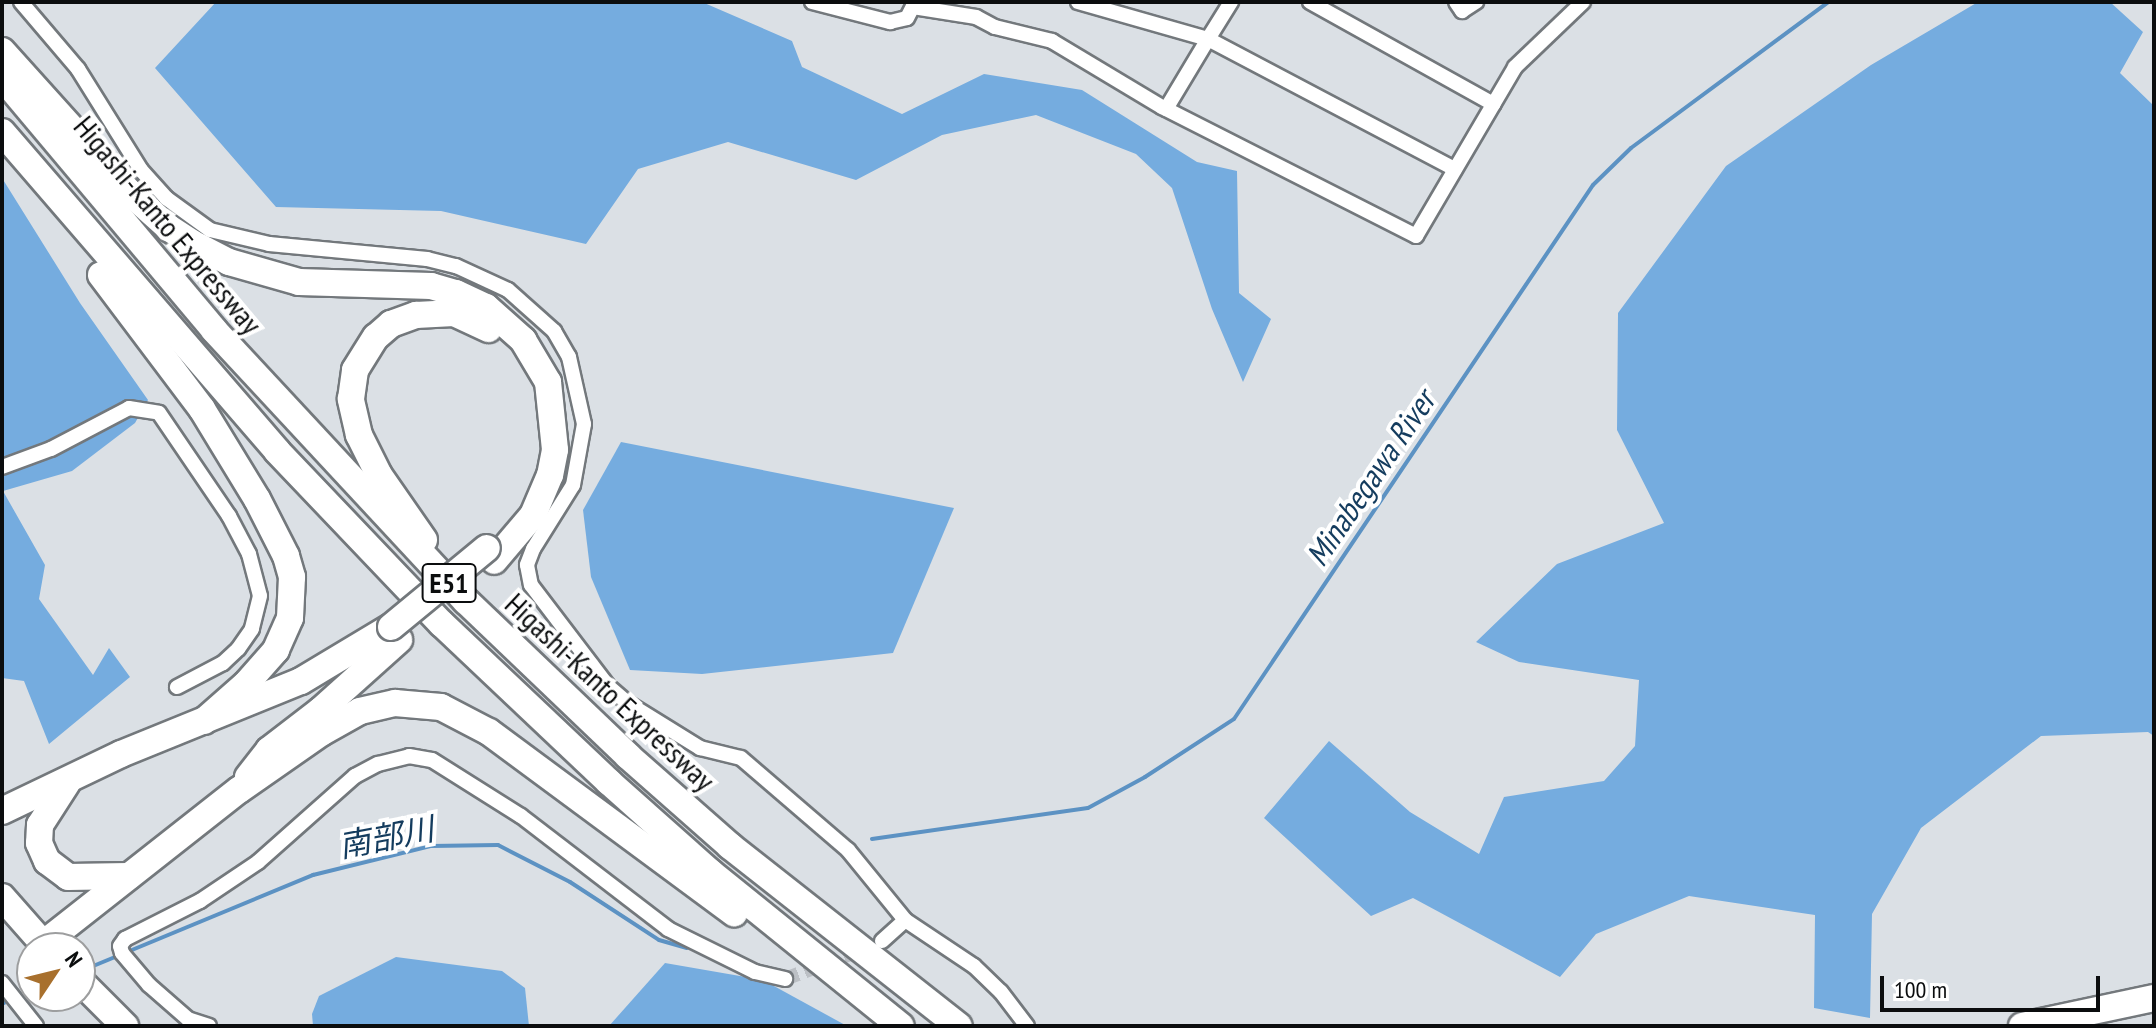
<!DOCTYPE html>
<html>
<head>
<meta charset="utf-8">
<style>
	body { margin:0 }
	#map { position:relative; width:2156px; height:1028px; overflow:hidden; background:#dbe0e5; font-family:"PT Sans Narrow","Noto Sans JP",sans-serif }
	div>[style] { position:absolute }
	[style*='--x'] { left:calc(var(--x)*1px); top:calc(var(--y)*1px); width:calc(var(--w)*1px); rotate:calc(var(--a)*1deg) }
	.forest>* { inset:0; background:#75acdf }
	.stream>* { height:4px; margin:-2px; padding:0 2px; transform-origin:2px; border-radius:2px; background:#5c92c3 }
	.street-tunnel>* { height:14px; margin-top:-7px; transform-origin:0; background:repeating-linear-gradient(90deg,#bcc0c5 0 14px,transparent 0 21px) }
	.roads { filter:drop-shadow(2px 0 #73787c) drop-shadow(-2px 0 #73787c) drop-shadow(0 2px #73787c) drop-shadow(0 -2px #73787c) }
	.street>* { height:14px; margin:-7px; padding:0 7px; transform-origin:7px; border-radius:7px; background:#fff }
	.highway>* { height:26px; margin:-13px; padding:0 13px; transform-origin:13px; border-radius:13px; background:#fff }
	.bridges { filter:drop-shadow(2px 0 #73787c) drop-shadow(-2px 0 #73787c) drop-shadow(0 2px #73787c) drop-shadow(0 -2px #73787c) }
	.highway-bridge>* { height:26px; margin:-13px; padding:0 13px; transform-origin:13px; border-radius:13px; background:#fff }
	span { translate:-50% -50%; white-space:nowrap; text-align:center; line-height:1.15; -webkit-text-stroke:8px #fff; paint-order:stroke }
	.shield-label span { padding:2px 6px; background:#fff; border:2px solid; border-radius:6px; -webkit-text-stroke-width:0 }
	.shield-label { font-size:28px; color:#0b0d0e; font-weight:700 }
	.street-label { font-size:30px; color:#0b0d0e }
	.water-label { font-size:32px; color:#143c5e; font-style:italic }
	.frame { position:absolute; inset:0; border:4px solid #0b0d0e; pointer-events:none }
	.north { position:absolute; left:16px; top:932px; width:80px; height:80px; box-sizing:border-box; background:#fff; border:2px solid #9d9e9f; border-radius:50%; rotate:55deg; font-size:22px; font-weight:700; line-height:32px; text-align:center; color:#0b0d0e }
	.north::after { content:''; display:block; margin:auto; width:28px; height:36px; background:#a8702d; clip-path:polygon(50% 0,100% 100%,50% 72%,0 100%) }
	.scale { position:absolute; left:1880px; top:976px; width:220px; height:36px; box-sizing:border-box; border:4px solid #0b0d0e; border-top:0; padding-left:10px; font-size:24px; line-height:28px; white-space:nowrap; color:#0b0d0e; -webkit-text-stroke:6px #fff; paint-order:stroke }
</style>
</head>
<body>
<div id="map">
	<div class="forest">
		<div style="clip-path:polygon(216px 2px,702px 2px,792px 41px,802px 67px,902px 114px,984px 74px,1082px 90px,1197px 162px,1237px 171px,1239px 293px,1271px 319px,1243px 382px,1212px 309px,1172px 188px,1136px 154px,1036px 115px,942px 135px,856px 180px,728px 142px,638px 169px,586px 244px,441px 211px,276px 207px,155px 68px)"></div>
		<div style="clip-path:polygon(1978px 2px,2110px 2px,2143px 32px,2120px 73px,2154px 106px,2154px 736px,2148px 732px,2041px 736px,1921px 828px,1872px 914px,1870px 1018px,1814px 1008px,1815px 915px,1689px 896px,1596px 934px,1560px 977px,1413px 898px,1371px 916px,1264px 818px,1329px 741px,1410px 812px,1479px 854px,1504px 797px,1604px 781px,1635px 746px,1639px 680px,1519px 662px,1476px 642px,1557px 564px,1664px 523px,1617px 430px,1618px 313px,1726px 166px,1871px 65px)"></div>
		<div style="clip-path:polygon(2px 178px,80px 303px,148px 400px,135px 423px,72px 471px,3px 491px,45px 565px,39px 599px,93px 675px,109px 648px,130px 677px,49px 744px,24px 681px,2px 678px)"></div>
		<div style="clip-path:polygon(621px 442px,954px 508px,893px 653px,702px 674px,630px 670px,591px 577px,583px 510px)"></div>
		<div style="clip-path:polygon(396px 957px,502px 971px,525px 988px,529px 1026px,313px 1026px,312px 1014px,319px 996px)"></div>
		<div style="clip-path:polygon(665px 963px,763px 980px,847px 1026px,609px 1026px)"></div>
	</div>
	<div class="stream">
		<div style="--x:872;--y:839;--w:218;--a:-8.2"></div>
		<div style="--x:1088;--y:808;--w:65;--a:-28.5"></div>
		<div style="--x:1145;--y:777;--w:106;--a:-33.1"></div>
		<div style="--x:1234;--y:719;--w:643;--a:-56.09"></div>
		<div style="--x:1593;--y:185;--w:53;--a:-44.2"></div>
		<div style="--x:1631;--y:148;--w:245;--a:-36.5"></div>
		<div style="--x:86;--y:969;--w:246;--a:-22.5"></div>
		<div style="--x:313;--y:875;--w:122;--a:-13.8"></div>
		<div style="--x:431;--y:846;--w:67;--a:-0.9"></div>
		<div style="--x:498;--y:845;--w:81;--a:27.2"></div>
		<div style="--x:570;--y:882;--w:106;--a:33.1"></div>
		<div style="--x:659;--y:940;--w:29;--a:16"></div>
		<div style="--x:27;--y:994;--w:5;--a:-22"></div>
		<div style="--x:2;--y:1003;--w:2;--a:0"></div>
	</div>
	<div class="street-tunnel">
		<div style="--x:785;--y:979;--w:84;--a:-21"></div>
	</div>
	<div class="roads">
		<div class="street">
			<div style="--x:21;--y:2;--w:88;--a:49.6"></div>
			<div style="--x:78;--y:69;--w:119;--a:58"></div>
			<div style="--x:141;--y:170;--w:38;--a:48"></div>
			<div style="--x:166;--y:198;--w:54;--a:36"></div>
			<div style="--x:210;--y:230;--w:61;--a:13.3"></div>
			<div style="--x:269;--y:244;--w:159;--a:5.4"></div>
			<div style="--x:427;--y:259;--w:30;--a:14"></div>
			<div style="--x:456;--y:266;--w:57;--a:24.8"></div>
			<div style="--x:508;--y:290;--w:62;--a:41.7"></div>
			<div style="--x:554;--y:331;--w:30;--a:60"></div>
			<div style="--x:569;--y:357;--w:69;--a:77.4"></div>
			<div style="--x:584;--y:424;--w:62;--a:100.2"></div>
			<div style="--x:573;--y:485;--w:75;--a:122"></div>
			<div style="--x:533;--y:549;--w:17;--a:111"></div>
			<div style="--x:527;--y:565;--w:20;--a:79"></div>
			<div style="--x:531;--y:585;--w:127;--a:52.7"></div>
			<div style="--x:608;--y:686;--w:28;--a:41"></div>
			<div style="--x:629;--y:704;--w:84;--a:31.8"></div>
			<div style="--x:700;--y:748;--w:42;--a:13.7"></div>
			<div style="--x:741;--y:758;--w:141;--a:40.7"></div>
			<div style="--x:848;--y:850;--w:90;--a:50.8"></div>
			<div style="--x:905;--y:920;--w:83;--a:33.7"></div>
			<div style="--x:974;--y:966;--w:37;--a:44"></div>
			<div style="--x:1001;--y:992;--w:43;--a:52.6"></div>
			<div style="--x:812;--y:2;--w:81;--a:14.4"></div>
			<div style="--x:890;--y:22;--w:17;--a:-13"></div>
			<div style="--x:907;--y:18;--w:18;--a:-63"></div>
			<div style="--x:1078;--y:2;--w:135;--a:15.9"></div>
			<div style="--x:1208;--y:39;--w:44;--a:-58.1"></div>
			<div style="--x:1310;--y:2;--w:210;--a:29.1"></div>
			<div style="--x:1456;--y:2;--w:11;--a:56"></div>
			<div style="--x:1462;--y:11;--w:17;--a:-33"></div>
			<div style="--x:913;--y:7;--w:64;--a:9"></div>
			<div style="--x:976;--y:17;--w:21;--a:28"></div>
			<div style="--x:995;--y:27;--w:59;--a:13.8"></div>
			<div style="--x:1052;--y:41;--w:128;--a:31"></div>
			<div style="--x:1162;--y:107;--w:285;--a:26.9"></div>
			<div style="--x:1416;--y:236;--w:196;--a:-59.6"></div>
			<div style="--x:1515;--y:67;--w:94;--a:-43.7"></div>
			<div style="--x:1166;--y:109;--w:82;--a:-59"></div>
			<div style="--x:1208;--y:39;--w:279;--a:27.8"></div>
			<div style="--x:2;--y:467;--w:52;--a:-20.2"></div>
			<div style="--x:51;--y:449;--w:88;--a:-27.7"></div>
			<div style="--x:129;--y:408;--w:30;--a:9"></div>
			<div style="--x:159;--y:413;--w:125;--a:55.8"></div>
			<div style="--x:229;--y:516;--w:43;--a:62.2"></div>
			<div style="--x:249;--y:554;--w:43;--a:75.3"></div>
			<div style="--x:260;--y:596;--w:34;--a:104"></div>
			<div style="--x:252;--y:629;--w:24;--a:125"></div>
			<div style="--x:238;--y:649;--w:21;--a:137"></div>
			<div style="--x:223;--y:663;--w:52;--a:152.4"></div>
			<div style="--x:882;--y:941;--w:31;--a:-42"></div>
			<div style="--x:2;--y:983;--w:55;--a:51.7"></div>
			<div style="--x:209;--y:1026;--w:22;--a:-162"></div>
			<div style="--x:188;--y:1019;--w:52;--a:-138.9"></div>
			<div style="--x:149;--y:985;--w:42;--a:-130.2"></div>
			<div style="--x:122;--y:953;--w:7;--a:-106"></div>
			<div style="--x:120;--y:946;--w:9;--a:-54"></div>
			<div style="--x:125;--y:939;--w:84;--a:-26.9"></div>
			<div style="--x:200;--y:901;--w:70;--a:-33.9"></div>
			<div style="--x:258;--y:862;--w:130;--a:-41.6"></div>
			<div style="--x:355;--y:776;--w:26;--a:-28"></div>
			<div style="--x:378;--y:764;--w:32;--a:-14"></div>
			<div style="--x:409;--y:756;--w:23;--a:10"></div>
			<div style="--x:432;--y:760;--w:105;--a:32.2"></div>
			<div style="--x:521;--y:816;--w:185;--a:37.5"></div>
			<div style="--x:668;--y:929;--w:97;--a:26.3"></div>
			<div style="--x:755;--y:972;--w:31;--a:13"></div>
		</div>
		<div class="highway">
			<div style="--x:2;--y:51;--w:190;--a:48"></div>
			<div style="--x:129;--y:192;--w:54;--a:42"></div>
			<div style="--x:169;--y:228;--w:27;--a:33"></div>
			<div style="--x:192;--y:243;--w:42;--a:27.2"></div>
			<div style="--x:229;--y:262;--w:73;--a:15.9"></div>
			<div style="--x:299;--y:282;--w:132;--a:1.7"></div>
			<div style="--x:431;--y:286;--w:26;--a:16"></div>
			<div style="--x:456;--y:293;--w:33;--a:25"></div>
			<div style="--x:486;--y:307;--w:50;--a:41.7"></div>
			<div style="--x:523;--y:340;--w:49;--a:59.2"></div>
			<div style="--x:548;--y:382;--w:68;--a:84.1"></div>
			<div style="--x:555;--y:450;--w:25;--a:101"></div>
			<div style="--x:550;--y:475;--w:43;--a:113"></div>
			<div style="--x:533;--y:515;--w:60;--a:130.3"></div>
			<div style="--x:2;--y:77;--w:330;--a:50"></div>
			<div style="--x:214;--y:330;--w:370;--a:47.1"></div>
			<div style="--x:466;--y:601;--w:224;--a:43.7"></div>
			<div style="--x:628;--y:756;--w:136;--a:41.4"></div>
			<div style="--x:730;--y:846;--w:291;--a:38.2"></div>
			<div style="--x:2;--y:132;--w:421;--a:49.2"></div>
			<div style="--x:277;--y:451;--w:239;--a:46.4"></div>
			<div style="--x:442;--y:624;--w:230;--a:43.4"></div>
			<div style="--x:609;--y:782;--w:135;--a:41.7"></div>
			<div style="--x:710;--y:872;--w:245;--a:38.9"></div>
			<div style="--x:101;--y:275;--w:168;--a:53"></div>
			<div style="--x:202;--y:409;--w:105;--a:58.6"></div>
			<div style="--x:257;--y:499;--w:64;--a:63"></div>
			<div style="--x:286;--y:556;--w:22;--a:74"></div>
			<div style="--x:292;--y:577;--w:41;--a:92.8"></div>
			<div style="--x:290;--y:618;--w:35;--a:114"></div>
			<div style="--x:276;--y:650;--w:45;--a:131.4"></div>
			<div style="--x:246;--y:684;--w:56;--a:138.6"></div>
			<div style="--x:424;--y:540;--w:79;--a:-124.7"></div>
			<div style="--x:379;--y:475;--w:45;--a:-116.6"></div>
			<div style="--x:359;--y:435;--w:37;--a:-103"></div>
			<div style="--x:351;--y:399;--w:29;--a:-82"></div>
			<div style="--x:355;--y:370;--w:39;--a:-58"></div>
			<div style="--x:376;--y:337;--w:20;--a:-41"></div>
			<div style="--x:391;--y:324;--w:27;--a:-20"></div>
			<div style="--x:416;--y:315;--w:38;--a:-3"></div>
			<div style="--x:454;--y:313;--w:38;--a:25"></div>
			<div style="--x:248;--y:777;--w:34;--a:-52"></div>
			<div style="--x:269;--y:750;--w:66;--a:-37.6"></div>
			<div style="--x:321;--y:710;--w:105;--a:-41.9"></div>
			<div style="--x:67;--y:783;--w:50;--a:122.7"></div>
			<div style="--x:40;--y:825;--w:18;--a:93"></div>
			<div style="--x:39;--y:843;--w:20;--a:66"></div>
			<div style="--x:47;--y:861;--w:26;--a:37"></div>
			<div style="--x:68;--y:877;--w:61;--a:-0.9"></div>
			<div style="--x:2;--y:811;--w:132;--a:-25.6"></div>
			<div style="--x:121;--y:754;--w:194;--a:-22.1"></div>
			<div style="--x:301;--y:681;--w:105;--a:-31"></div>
			<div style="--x:2;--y:897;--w:68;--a:48.6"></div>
			<div style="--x:43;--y:944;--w:249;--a:-38.2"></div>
			<div style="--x:239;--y:790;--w:100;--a:-34.8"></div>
			<div style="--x:321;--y:733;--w:45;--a:-29.4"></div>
			<div style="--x:360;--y:711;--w:36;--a:-13"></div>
			<div style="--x:395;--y:703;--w:46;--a:5"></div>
			<div style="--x:441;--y:707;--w:54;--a:27.5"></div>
			<div style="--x:489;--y:732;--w:305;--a:36.5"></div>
			<div style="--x:80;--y:981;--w:64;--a:45"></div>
			<div style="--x:2022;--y:1026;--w:135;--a:-12"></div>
		</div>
	</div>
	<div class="bridges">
		<div class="highway-bridge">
			<div style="--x:391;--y:627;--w:124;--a:-39.5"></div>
		</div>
	</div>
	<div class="shield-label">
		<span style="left:449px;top:583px">E51</span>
	</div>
	<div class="street-label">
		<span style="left:168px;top:225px;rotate:50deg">Higashi-Kanto Expressway</span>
		<span style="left:610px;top:692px;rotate:43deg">Higashi-Kanto Expressway</span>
	</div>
	<div class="water-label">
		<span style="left:1370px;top:478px;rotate:-56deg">Minabegawa River</span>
		<span style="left:386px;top:837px;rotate:-11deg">南部川</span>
	</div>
	<div class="frame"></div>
	<div class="north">N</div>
	<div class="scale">100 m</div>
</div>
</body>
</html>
